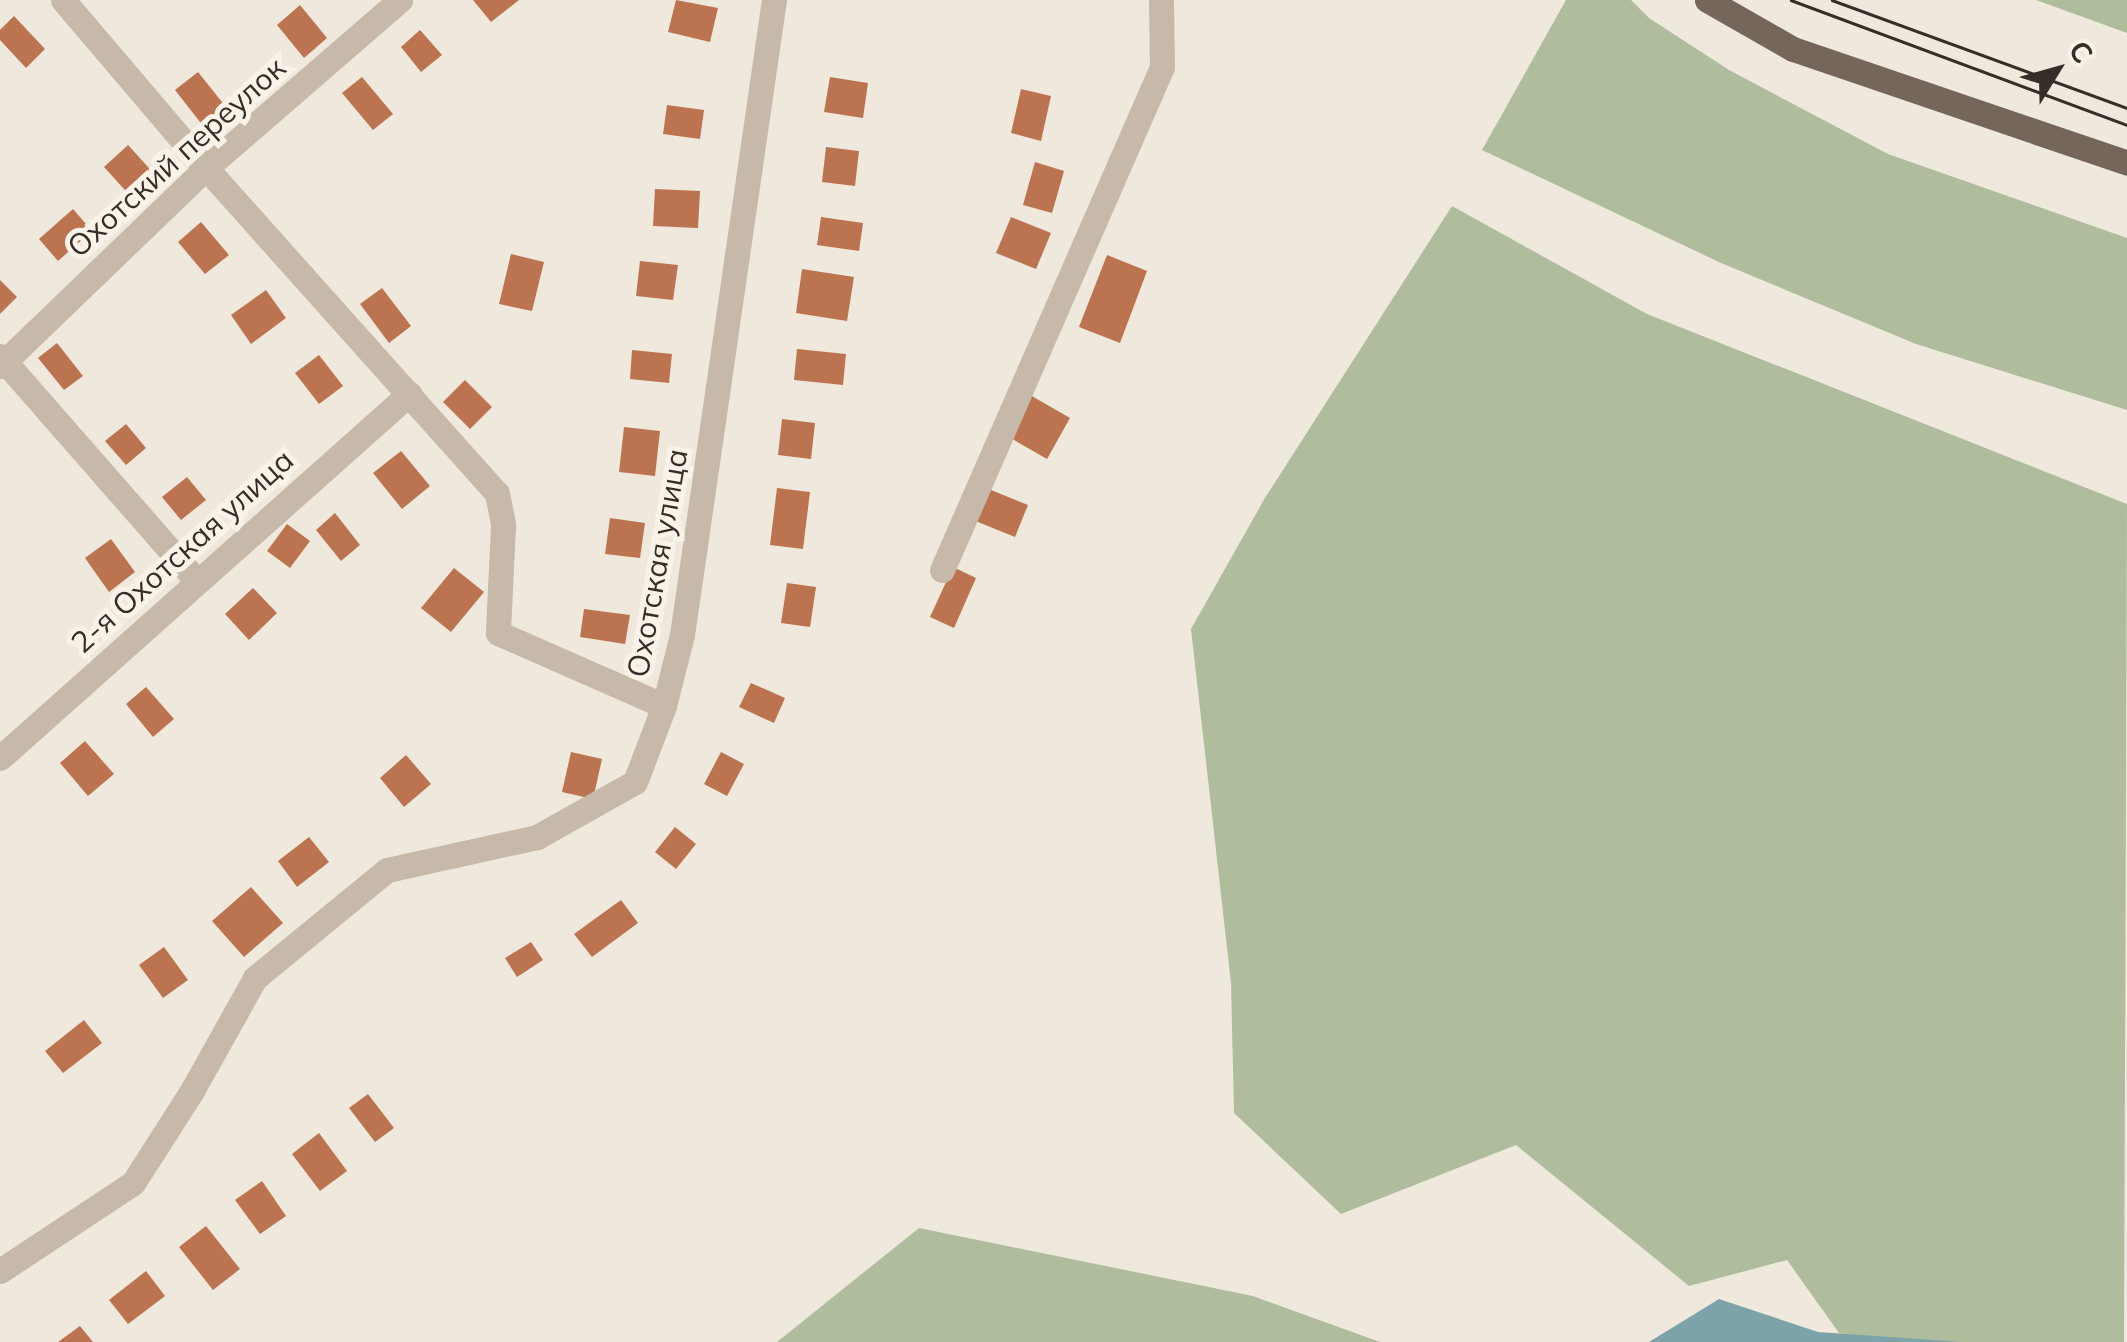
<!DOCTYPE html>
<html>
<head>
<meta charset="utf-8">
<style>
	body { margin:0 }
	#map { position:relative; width:2127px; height:1342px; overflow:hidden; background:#efe8dc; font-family:Mulish,sans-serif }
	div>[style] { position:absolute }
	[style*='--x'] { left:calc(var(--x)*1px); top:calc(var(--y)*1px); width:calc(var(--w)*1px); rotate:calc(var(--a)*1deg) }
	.green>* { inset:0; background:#afbd9d }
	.water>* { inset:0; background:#7da3aa }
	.building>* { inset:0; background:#bb744f }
	.minor>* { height:25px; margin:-12.5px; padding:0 12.5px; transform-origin:12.5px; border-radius:12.5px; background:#c6b9a9 }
	.major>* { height:25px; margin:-12.5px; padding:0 12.5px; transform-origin:12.5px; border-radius:12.5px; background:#75665b }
	.tram>* { height:2.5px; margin:-1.25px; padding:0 1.25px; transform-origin:1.25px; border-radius:1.25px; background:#342d28 }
	span { translate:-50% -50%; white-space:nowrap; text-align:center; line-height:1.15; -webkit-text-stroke:10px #f8f2e8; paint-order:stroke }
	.street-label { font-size:30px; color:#342d28 }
	.north { position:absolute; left:2007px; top:20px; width:100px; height:100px; -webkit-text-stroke:8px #f8f2e8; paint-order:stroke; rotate:53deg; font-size:28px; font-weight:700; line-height:40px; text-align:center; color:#342d28 }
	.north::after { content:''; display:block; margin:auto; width:35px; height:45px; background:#342d28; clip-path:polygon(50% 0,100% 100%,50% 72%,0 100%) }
</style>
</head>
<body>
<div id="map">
	<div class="green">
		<div style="clip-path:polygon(1566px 0,1631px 0,1649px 18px,1729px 70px,1888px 154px,2127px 238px,2127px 410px,1916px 344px,1721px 263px,1482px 150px)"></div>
		<div style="clip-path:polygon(2036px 0,2127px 0,2127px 33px)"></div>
		<div style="clip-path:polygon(1452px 206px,1647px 314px,2127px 504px,2124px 1342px,1895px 1342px,1839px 1333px,1787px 1260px,1689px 1286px,1516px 1145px,1341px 1214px,1234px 1113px,1231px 983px,1191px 629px,1265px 498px)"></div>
		<div style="clip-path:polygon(919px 1228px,1253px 1296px,1380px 1342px,777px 1342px)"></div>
	</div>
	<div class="water">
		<div style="clip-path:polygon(1719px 1299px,1818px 1332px,1962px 1342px,1649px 1342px)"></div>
	</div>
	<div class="building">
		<div style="clip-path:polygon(473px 0,519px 0,491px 22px)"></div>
		<div style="clip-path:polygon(676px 0,718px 8px,710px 42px,668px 32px)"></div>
		<div style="clip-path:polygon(300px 5px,327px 38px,304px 58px,277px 25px)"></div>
		<div style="clip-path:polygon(14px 16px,45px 49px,26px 68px,0 40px,0 30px)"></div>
		<div style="clip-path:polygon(420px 30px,442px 55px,421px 72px,401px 47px)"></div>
		<div style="clip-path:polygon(198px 72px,234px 117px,211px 136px,175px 90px)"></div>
		<div style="clip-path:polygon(362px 77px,393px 114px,373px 130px,342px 93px)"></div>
		<div style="clip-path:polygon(830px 77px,868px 83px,863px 118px,824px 112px)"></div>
		<div style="clip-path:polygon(1021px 89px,1051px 96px,1041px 141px,1011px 133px)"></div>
		<div style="clip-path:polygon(667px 105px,704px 110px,700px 139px,663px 134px)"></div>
		<div style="clip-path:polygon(128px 145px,157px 177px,133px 199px,104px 167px)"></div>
		<div style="clip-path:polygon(826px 147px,859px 151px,855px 186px,822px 182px)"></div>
		<div style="clip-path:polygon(1035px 162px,1064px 171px,1052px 213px,1023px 205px)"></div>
		<div style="clip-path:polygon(655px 189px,700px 191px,698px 228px,653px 226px)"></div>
		<div style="clip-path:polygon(73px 209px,92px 231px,58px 261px,39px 239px)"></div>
		<div style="clip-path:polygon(821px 217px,863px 223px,859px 251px,817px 245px)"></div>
		<div style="clip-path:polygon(1011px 217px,1051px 233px,1036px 269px,996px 253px)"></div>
		<div style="clip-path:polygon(201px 222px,229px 255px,205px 274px,178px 242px)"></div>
		<div style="clip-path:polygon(511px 254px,544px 262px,532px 311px,499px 304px)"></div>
		<div style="clip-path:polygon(1107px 255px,1147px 271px,1120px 343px,1079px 327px)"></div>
		<div style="clip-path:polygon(640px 261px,678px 265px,673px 300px,636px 296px)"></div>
		<div style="clip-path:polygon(802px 269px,854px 277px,847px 321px,796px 313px)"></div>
		<div style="clip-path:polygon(0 280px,17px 297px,0 314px)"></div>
		<div style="clip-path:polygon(382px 288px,411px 326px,389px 343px,360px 304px)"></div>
		<div style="clip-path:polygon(266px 290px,286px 318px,251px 344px,231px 315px)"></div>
		<div style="clip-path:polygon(57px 343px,83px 376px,64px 390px,38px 358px)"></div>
		<div style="clip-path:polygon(797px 349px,846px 354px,843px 385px,794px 380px)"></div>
		<div style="clip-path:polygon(632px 350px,672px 354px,669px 383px,630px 379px)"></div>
		<div style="clip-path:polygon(319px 355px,343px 386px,319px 404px,295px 373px)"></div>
		<div style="clip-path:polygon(465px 380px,492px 407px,470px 429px,443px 402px)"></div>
		<div style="clip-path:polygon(1030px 395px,1070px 418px,1047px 459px,1007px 436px)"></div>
		<div style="clip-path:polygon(782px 419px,815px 423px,811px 459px,778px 455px)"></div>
		<div style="clip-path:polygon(126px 424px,146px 448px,126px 465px,105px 441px)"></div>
		<div style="clip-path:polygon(624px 427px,660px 431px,655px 476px,619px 472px)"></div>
		<div style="clip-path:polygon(401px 451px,430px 486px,402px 509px,373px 473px)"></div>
		<div style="clip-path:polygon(187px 477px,206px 500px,181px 520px,162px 497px)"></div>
		<div style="clip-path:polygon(777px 488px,810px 492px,803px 549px,770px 545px)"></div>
		<div style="clip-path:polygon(986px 488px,1028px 505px,1015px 537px,973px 520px)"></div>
		<div style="clip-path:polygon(335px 513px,360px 545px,341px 561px,316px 530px)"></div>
		<div style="clip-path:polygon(610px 518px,645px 523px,640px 558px,605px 554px)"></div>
		<div style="clip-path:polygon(287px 524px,310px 541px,290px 568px,267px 551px)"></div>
		<div style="clip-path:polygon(111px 539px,135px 572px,109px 592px,85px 558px)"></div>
		<div style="clip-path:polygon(953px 567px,976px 578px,954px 628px,930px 617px)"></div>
		<div style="clip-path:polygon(454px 568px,484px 592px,451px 632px,421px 608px)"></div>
		<div style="clip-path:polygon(787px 583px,816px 587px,810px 627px,781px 623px)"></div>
		<div style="clip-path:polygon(253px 588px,277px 613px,249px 640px,225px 614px)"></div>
		<div style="clip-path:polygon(584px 609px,630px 615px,625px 644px,580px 637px)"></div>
		<div style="clip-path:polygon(751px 683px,785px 698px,774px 723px,739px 707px)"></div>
		<div style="clip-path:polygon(146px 687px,174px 719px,153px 737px,126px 704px)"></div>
		<div style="clip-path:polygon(85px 741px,114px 774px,88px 796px,60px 763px)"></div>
		<div style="clip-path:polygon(571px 752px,602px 759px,593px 799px,562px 792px)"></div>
		<div style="clip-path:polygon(721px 752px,744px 764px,727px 796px,704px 784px)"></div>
		<div style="clip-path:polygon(406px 755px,431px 784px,404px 807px,380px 778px)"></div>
		<div style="clip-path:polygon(675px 827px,696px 844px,676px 869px,655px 852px)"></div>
		<div style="clip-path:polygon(309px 837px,329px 862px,297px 887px,278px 861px)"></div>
		<div style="clip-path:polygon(251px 887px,283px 923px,244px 957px,212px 921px)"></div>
		<div style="clip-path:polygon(621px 900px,638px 923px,592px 957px,574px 934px)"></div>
		<div style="clip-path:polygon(531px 942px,543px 960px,517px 977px,505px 958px)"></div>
		<div style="clip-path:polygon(164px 947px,188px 980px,163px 998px,139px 965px)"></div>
		<div style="clip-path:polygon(84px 1020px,102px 1043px,63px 1073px,45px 1051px)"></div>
		<div style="clip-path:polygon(368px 1094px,394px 1128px,375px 1142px,349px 1108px)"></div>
		<div style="clip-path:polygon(319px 1133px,347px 1171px,320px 1191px,292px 1154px)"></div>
		<div style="clip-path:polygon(262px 1181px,286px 1216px,260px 1234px,235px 1200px)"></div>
		<div style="clip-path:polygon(206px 1226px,240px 1269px,213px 1290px,179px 1247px)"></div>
		<div style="clip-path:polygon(146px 1271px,165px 1296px,128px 1324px,109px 1300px)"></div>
		<div style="clip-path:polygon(80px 1326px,93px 1342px,58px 1342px)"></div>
	</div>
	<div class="minor">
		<div style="--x:63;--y:0;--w:221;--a:49.6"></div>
		<div style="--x:206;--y:168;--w:436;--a:48.2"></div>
		<div style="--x:497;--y:493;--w:33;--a:79"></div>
		<div style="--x:503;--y:525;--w:108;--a:92.7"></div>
		<div style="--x:498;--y:633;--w:181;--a:23.7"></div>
		<div style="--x:0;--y:356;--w:299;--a:48.8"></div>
		<div style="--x:0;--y:366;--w:286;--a:-43.9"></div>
		<div style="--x:206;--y:168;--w:257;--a:-40.9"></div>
		<div style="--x:942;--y:570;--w:549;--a:-66.38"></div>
		<div style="--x:1162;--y:67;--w:67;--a:-90.9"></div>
		<div style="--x:0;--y:758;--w:548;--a:-41.67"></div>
		<div style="--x:0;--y:1271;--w:159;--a:-33.5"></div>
		<div style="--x:133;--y:1183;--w:112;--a:-57.4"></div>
		<div style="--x:193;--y:1089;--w:127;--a:-60.8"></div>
		<div style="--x:255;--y:978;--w:171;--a:-39.3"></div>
		<div style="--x:387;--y:870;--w:154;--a:-12.4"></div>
		<div style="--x:537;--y:837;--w:112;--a:-29.3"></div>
		<div style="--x:635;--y:782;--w:81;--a:-69.1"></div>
		<div style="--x:664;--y:706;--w:73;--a:-75.8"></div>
		<div style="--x:682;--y:635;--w:642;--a:-81.76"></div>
	</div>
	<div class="major">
		<div style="--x:1707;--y:0;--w:99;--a:29.7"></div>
		<div style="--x:1793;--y:49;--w:353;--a:18.8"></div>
	</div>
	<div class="tram">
		<div style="--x:1791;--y:0;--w:358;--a:20.4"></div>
		<div style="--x:1832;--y:0;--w:314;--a:20.1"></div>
	</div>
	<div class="street-label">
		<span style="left:176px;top:157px;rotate:-42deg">Охотский переулок</span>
		<span style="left:182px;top:551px;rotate:-42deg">2-я Охотская улица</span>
		<span style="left:657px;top:563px;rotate:-80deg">Охотская улица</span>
	</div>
	<div class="north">С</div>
</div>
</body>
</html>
